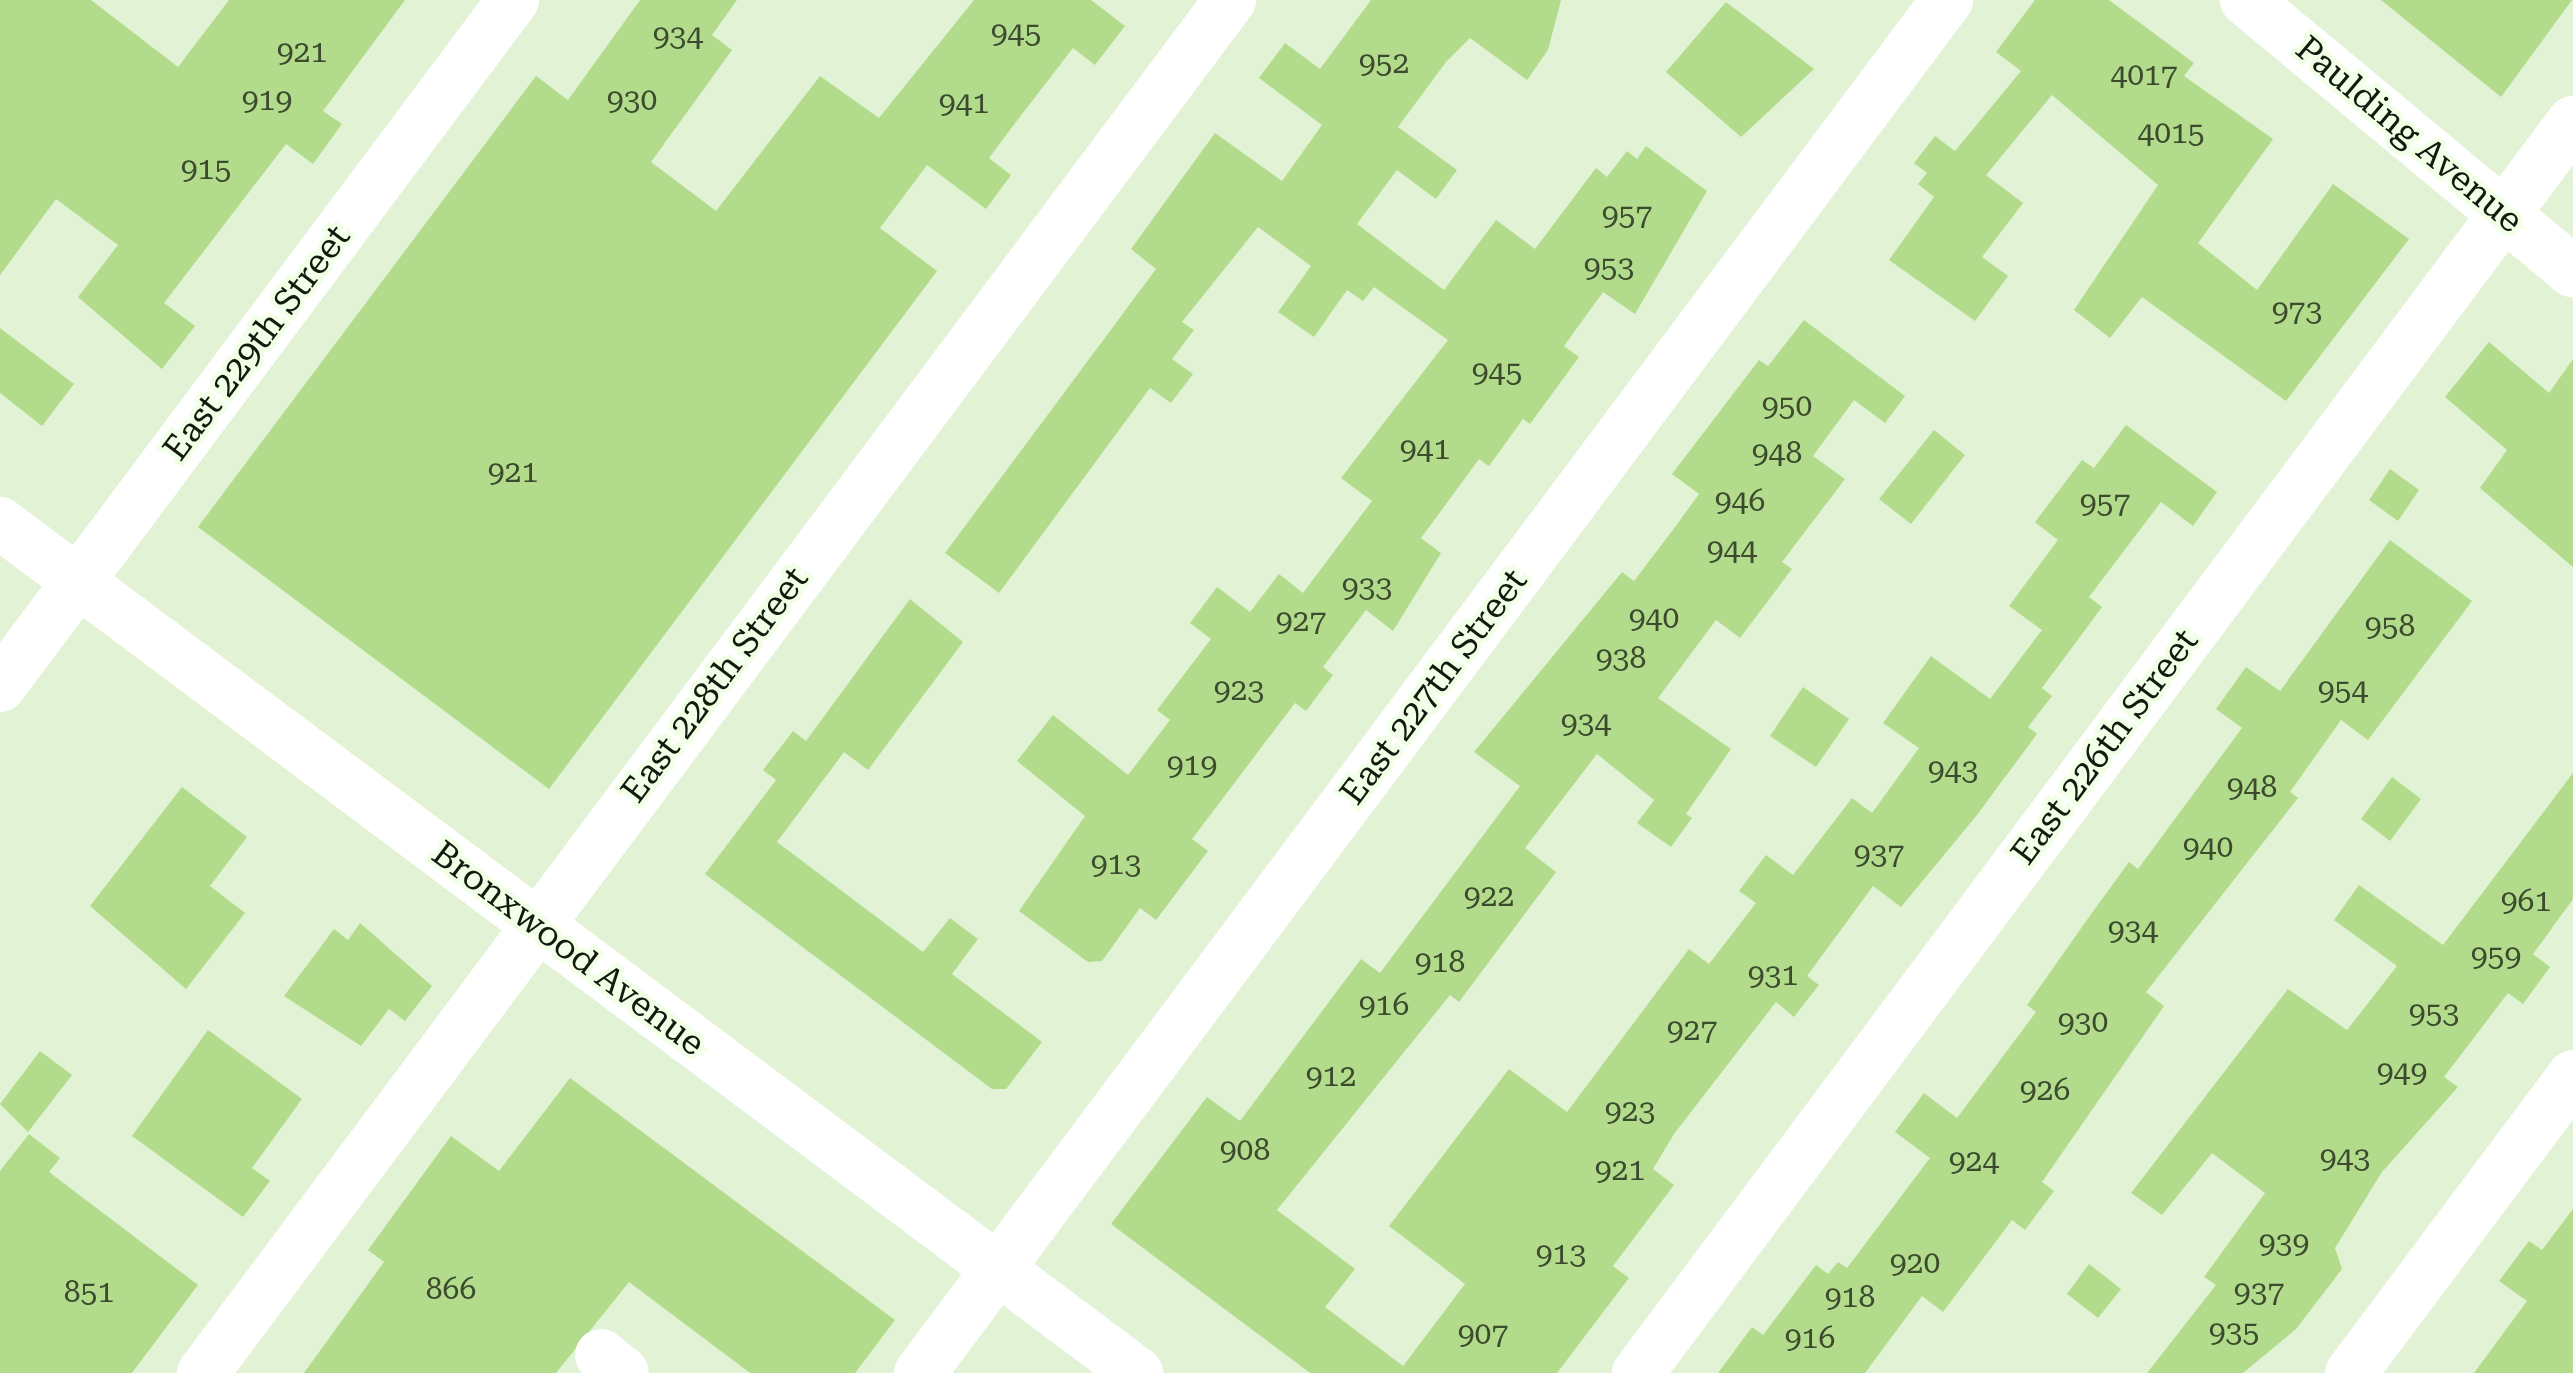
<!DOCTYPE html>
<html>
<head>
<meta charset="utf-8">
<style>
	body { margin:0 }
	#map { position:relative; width:2573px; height:1373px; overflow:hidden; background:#e2f3d5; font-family:"Roboto Serif",serif }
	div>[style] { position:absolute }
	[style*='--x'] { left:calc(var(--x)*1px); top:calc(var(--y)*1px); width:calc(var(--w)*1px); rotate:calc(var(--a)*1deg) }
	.building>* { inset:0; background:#b2db8c }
	.minor>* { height:52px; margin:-26px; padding:0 26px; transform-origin:26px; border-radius:26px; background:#fff }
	span { translate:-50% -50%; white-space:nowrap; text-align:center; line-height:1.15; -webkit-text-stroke:9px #f2ffe7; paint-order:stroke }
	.number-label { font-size:30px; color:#3c4a2e }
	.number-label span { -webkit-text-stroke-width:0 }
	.street-label { font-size:35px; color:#14190f }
</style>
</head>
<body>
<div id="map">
	<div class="building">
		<div style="clip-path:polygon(0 0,91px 0,178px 67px,229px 0,405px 0,323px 111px,342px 124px,313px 164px,286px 144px,164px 303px,195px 326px,162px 369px,78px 297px,118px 245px,56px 199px,0 275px)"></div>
		<div style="clip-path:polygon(640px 0,737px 0,712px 35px,732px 50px,651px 162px,716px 211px,820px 76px,879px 118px,974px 0,1091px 0,1125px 26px,1095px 65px,1073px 48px,1019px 118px,989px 158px,1011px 175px,986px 209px,927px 165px,880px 228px,937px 271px,549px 789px,198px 527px,536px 76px,568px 100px)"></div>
		<div style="clip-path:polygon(1371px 0,1561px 0,1548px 50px,1527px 80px,1470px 38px,1446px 62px,1398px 127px,1457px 170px,1436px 199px,1397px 170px,1357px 224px,1444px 290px,1496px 220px,1535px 249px,1596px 168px,1607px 177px,1627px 151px,1637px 159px,1646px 146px,1707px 191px,1635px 314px,1603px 292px,1564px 346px,1579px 357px,1530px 424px,1523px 419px,1489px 466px,1479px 459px,1421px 538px,1441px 553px,1393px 631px,1366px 610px,1323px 667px,1333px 675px,1306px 711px,1295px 703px,1192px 839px,1208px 851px,1156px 920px,1140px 908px,1102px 961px,1088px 962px,1019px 911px,1085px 816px,1017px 761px,1053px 715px,1128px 775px,1170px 720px,1157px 710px,1211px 639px,1190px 623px,1217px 587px,1250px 612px,1279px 574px,1303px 593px,1372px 501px,1341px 478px,1448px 340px,1374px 287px,1363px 301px,1347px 290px,1314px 337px,1278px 312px,1311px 266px,1258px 227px,1182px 322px,1194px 330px,1172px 359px,1193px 374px,1171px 403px,1150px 388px,999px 593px,945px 553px,1156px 269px,1131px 249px,1215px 133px,1282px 181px,1322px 125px,1259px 78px,1285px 43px,1320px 69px)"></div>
		<div style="clip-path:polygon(2035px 0,2109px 0,2194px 63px,2184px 76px,2273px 139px,2198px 243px,2257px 290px,2333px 184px,2409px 239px,2286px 401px,2142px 297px,2110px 338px,2074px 310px,2158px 185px,2052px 95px,1986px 175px,2023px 203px,1982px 257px,2008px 276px,1975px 321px,1889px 260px,1934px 197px,1918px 184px,1927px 173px,1914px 163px,1935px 136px,1955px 151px,2021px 71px,1996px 52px)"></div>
		<div style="clip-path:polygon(2381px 0,2572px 0,2501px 97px)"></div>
		<div style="clip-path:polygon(1726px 2px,1814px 69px,1741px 137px,1666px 72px)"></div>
		<div style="clip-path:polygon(1804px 320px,1905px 396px,1885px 423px,1854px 400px,1813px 456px,1845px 479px,1782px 562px,1792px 569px,1740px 638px,1716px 620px,1658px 698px,1731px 749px,1686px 814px,1692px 818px,1671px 847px,1637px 823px,1654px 800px,1597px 754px,1525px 848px,1556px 872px,1459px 1002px,1450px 995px,1277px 1210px,1355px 1269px,1325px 1307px,1403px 1366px,1465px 1284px,1389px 1226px,1509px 1069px,1567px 1112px,1689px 949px,1709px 964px,1756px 903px,1739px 891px,1766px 855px,1793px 875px,1852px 798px,1872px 813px,1919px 748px,1883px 723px,1931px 656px,1990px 699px,2042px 630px,2009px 606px,2058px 540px,2035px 522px,2082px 460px,2094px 468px,2126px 425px,2217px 492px,2193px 526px,2161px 502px,2089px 597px,2102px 607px,2042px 688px,2052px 696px,2028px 727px,2037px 734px,1977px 815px,1901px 907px,1873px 886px,1807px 976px,1819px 985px,1794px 1017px,1776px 1002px,1674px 1134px,1653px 1169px,1674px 1185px,1613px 1266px,1629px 1278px,1557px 1373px,1310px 1373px,1111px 1224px,1207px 1097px,1240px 1121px,1361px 959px,1380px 973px,1520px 786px,1474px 752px,1622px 572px,1634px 581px,1672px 531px,1699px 494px,1672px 474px,1759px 360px,1768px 366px)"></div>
		<div style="clip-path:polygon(0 328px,74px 384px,42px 426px,0 393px)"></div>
		<div style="clip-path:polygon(2489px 342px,2549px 393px,2573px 359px,2573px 567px,2480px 488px,2507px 450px,2445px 397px)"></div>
		<div style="clip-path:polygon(1934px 430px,1965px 455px,1911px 524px,1879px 499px)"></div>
		<div style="clip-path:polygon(2390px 469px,2419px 490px,2398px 521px,2369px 500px)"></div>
		<div style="clip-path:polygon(2390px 540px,2472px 601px,2368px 740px,2341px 720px,2290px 792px,2298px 798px,2146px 992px,2164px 1006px,2042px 1182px,2054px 1191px,2025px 1230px,2012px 1220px,1943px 1312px,1922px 1296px,1865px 1373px,1718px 1373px,1752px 1327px,1763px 1335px,1816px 1265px,1828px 1274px,1838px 1262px,1847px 1268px,1930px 1158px,1895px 1132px,1924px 1093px,1957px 1118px,2036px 1012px,2027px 1005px,2089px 917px,2129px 862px,2138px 869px,2242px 728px,2216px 709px,2246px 667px,2280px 691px)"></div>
		<div style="clip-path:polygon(910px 599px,963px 642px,868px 770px,844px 752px,777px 842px,923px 952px,950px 918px,978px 939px,952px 974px,1042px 1042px,1006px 1089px,992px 1089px,705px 874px,776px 780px,763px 770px,793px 731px,806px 741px)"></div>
		<div style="clip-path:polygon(1803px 687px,1849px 719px,1816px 767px,1770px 736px)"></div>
		<div style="clip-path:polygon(2573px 773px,2573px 899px,2533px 954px,2550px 967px,2523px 1004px,2508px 993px,2444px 1077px,2458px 1087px,2382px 1172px,2335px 1248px,2342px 1269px,2296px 1329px,2243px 1373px,2147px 1373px,2216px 1285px,2204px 1277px,2265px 1193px,2212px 1153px,2162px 1215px,2131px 1193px,2288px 989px,2347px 1030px,2397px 966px,2334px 920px,2359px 885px,2443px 945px)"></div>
		<div style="clip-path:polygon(2392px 777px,2421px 799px,2390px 841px,2361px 819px)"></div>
		<div style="clip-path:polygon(182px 787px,247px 837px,210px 886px,245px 913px,186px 989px,90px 906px)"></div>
		<div style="clip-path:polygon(360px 923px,432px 986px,405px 1021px,389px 1009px,361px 1046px,284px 996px,334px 929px,348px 940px)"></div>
		<div style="clip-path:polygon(208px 1030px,302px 1099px,252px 1168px,270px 1181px,243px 1217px,132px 1136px)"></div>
		<div style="clip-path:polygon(40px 1051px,72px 1075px,28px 1132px,0 1104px)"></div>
		<div style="clip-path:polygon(570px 1078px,895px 1320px,855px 1373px,750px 1373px,629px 1282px,556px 1373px,304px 1373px,384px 1262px,368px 1250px,451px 1136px,499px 1171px)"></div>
		<div style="clip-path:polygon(29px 1134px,60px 1158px,49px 1172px,198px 1285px,132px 1373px,0 1373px,0 1171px)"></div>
		<div style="clip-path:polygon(2573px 1209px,2573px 1373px,2474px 1373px,2527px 1301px,2499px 1281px,2529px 1241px,2542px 1250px)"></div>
		<div style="clip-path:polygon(2089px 1264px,2121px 1289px,2098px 1318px,2067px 1294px)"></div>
	</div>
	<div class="minor">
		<div style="--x:2246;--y:0;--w:425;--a:39.7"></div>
		<div style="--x:0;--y:523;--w:1420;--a:36.78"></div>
		<div style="--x:0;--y:686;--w:857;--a:-53.21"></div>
		<div style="--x:601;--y:1355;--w:28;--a:39"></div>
		<div style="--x:203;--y:1373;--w:1715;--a:-53.2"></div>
		<div style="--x:920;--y:1373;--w:1715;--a:-53.2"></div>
		<div style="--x:1638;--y:1373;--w:1562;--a:-53.23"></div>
		<div style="--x:2351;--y:1373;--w:371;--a:-53.2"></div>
	</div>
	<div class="number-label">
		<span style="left:1016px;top:33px">945</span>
		<span style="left:678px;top:36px">934</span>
		<span style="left:302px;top:52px">921</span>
		<span style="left:1384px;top:63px">952</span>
		<span style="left:2144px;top:75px">4017</span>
		<span style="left:267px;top:100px">919</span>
		<span style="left:632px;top:100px">930</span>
		<span style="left:964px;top:103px">941</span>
		<span style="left:2171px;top:133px">4015</span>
		<span style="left:206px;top:169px">915</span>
		<span style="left:1627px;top:215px">957</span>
		<span style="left:1609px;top:267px">953</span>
		<span style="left:2297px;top:311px">973</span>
		<span style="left:1497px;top:372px">945</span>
		<span style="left:1787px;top:406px">950</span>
		<span style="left:1425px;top:449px">941</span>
		<span style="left:1777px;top:453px">948</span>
		<span style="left:513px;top:472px">921</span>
		<span style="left:1740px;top:501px">946</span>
		<span style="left:2105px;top:503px">957</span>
		<span style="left:1732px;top:550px">944</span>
		<span style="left:1367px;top:587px">933</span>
		<span style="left:1654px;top:618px">940</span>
		<span style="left:1301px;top:621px">927</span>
		<span style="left:2390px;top:626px">958</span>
		<span style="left:1621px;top:658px">938</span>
		<span style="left:1239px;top:690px">923</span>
		<span style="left:2343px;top:690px">954</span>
		<span style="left:1586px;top:723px">934</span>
		<span style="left:1192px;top:765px">919</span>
		<span style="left:1953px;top:770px">943</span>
		<span style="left:2252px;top:787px">948</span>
		<span style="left:2208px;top:847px">940</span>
		<span style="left:1879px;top:854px">937</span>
		<span style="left:1116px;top:864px">913</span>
		<span style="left:1489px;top:896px">922</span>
		<span style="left:2526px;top:901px">961</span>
		<span style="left:2133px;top:930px">934</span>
		<span style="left:2496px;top:956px">959</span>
		<span style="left:1440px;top:962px">918</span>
		<span style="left:1773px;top:975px">931</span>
		<span style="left:1384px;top:1005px">916</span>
		<span style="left:2434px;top:1013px">953</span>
		<span style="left:2083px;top:1022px">930</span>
		<span style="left:1692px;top:1030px">927</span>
		<span style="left:2402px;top:1072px">949</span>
		<span style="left:1331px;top:1076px">912</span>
		<span style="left:2045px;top:1090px">926</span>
		<span style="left:1630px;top:1111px">923</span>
		<span style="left:1245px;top:1150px">908</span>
		<span style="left:2345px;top:1158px">943</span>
		<span style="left:1974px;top:1161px">924</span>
		<span style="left:1620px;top:1170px">921</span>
		<span style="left:2284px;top:1243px">939</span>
		<span style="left:1561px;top:1254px">913</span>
		<span style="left:1915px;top:1263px">920</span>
		<span style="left:451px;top:1289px">866</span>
		<span style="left:89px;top:1292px">851</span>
		<span style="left:2259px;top:1292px">937</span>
		<span style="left:1850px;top:1297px">918</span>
		<span style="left:2234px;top:1332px">935</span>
		<span style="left:1483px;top:1334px">907</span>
		<span style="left:1810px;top:1338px">916</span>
	</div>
	<div class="street-label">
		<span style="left:2409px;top:135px;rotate:40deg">Paulding Avenue</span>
		<span style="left:257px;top:343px;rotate:-53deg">East 229th Street</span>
		<span style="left:715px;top:685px;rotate:-53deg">East 228th Street</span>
		<span style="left:1434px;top:687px;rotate:-53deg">East 227th Street</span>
		<span style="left:2105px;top:747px;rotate:-53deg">East 226th Street</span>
		<span style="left:568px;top:949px;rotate:37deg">Bronxwood Avenue</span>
	</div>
</div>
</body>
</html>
